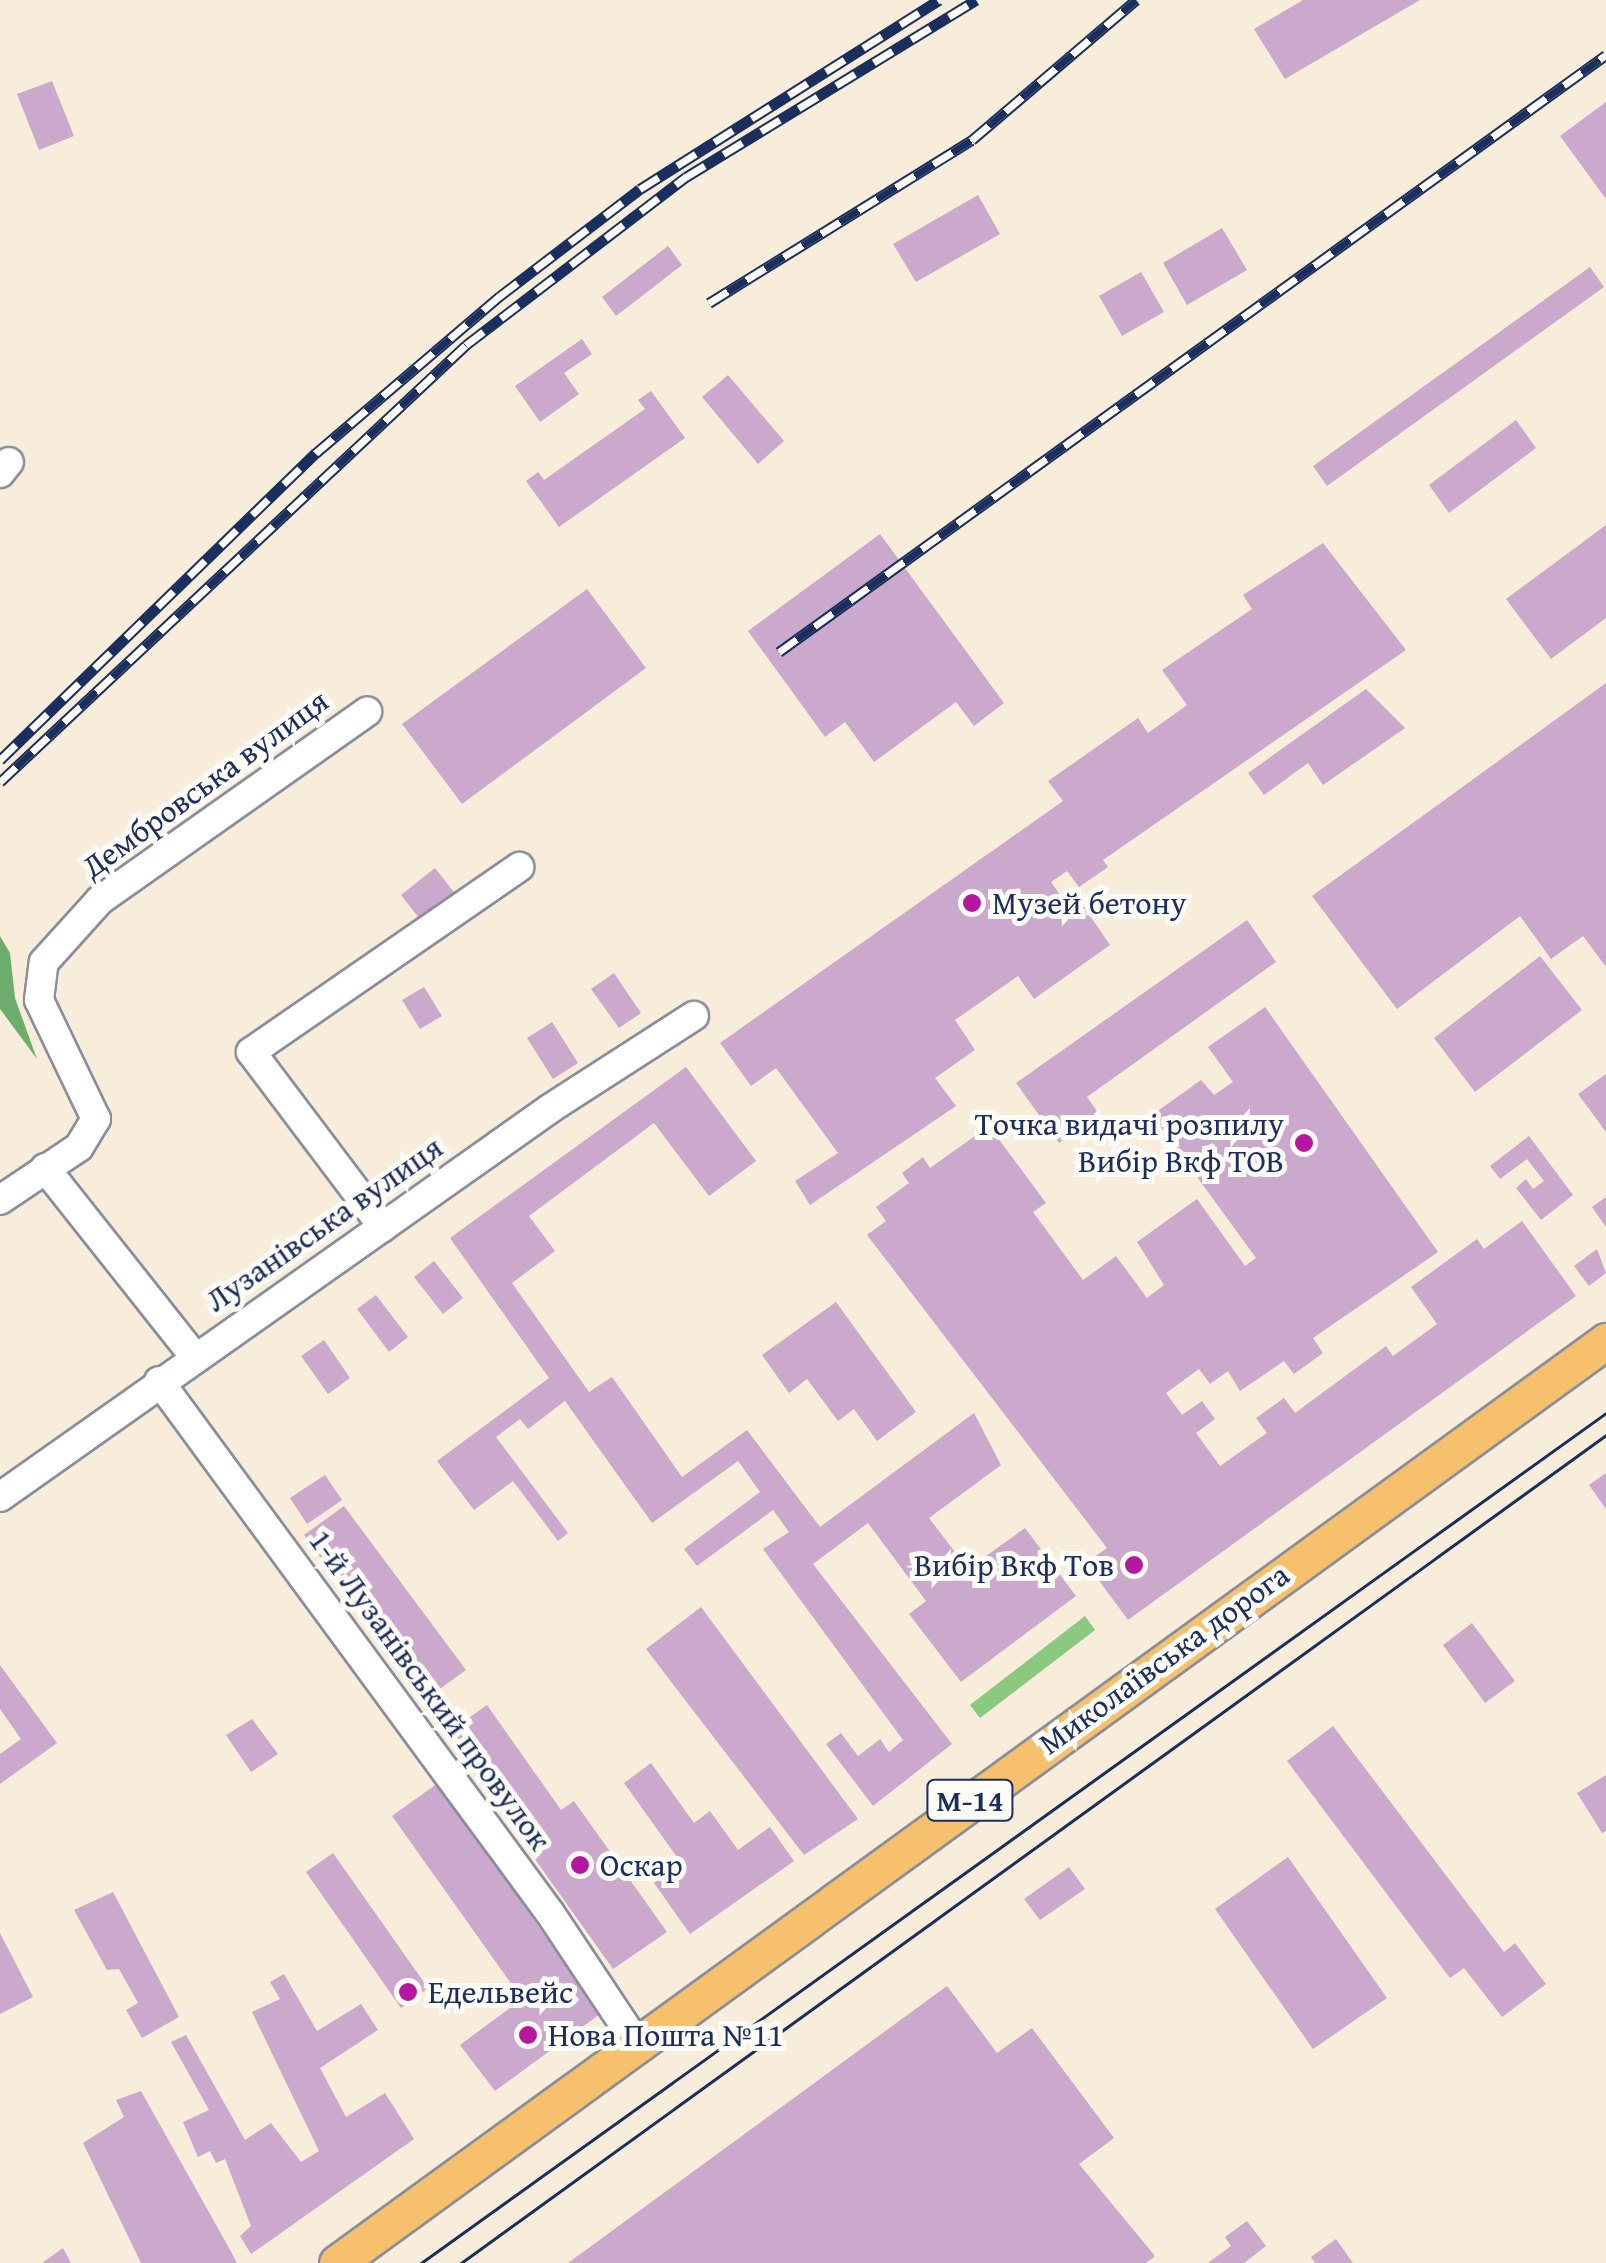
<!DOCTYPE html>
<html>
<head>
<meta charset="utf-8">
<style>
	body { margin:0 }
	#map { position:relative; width:1606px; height:2263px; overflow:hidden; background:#f7edda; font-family:"Gentium Book Plus",serif }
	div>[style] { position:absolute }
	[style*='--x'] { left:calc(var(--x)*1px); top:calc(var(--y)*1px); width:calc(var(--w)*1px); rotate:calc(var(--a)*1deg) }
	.green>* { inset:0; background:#8ac97f }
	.forest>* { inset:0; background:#6fad6e }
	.building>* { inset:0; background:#caa9cc }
	.roads { filter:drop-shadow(2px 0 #898e9c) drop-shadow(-2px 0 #898e9c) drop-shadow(0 2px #898e9c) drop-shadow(0 -2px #898e9c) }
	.minor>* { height:28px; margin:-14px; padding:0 14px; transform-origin:14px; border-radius:14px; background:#fff }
	.major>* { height:35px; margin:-17.5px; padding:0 17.5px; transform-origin:17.5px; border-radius:17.5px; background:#f7c06c }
	.tram>* { height:2.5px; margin:-1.25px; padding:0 1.25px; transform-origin:1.25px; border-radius:1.25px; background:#1b2f5e }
	.rail>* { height:11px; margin-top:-5.5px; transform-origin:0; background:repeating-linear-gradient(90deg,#fdfcf7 0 22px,#1b2f5e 0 44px); box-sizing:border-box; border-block:2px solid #1b2f5e }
	.dots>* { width:28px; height:28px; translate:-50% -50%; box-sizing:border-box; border:5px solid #fdfcf7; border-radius:50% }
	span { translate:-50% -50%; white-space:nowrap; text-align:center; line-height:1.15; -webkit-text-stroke:10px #fdfcf7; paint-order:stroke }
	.shield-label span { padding:2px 8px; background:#fdfcf7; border:2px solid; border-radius:8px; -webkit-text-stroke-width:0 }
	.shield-label { font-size:30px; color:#1b2f5e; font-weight:700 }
	.street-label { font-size:32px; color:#1b2f5e }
	.poi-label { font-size:32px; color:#1b2f5e }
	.left { translate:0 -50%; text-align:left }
	.right { translate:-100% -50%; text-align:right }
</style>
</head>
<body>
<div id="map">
	<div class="green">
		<div style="clip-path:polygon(1085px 1616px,1095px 1630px,980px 1718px,970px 1705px)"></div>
	</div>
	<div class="forest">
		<div style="clip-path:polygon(0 936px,10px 953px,15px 998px,37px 1059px,0 1009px)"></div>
	</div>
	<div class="building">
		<div style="clip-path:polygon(1303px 0,1420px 0,1285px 79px,1254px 29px)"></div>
		<div style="clip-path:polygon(52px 81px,74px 136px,39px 150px,17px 94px)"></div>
		<div style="clip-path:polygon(1606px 102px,1606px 199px,1560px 136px)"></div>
		<div style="clip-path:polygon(978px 195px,1000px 234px,916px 282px,893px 244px)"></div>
		<div style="clip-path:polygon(1222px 228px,1247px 270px,1187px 305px,1163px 263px)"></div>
		<div style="clip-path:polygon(668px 246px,682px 265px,616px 316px,602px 297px)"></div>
		<div style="clip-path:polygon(1590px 267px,1604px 287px,1327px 486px,1313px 466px)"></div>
		<div style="clip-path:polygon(1141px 272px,1164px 312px,1122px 336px,1099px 296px)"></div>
		<div style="clip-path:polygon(582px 339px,592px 354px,564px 373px,579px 394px,540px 422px,515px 386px)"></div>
		<div style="clip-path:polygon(728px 375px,784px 441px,758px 464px,702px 397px)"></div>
		<div style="clip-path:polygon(651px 391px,685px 438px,559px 527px,526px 481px,538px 472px,544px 480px,645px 409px,638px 400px)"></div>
		<div style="clip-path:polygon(1516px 420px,1536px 448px,1449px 513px,1429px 485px)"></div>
		<div style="clip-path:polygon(1606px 525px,1606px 618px,1551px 659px,1506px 599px)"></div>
		<div style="clip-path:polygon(880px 534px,1004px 703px,974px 726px,956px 702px,874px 762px,845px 722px,825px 737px,748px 631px)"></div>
		<div style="clip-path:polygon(1323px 543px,1406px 650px,1103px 860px,1108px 867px,1079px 887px,1067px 871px,1051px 882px,1071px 911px,1082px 904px,1110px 945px,1034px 999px,1018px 976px,955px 1020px,975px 1050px,935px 1078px,956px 1106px,810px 1205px,795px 1181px,838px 1153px,776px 1068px,751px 1086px,720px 1043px,1063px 801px,1048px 781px,1138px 718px,1148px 733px,1187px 705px,1162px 670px,1252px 609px,1243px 595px)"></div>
		<div style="clip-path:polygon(587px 589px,646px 668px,462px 804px,402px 724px)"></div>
		<div style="clip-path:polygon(1606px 683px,1606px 967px,1583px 936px,1551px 959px,1520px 916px,1397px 1009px,1312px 896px)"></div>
		<div style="clip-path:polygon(1366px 689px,1405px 728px,1323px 785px,1308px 763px,1264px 795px,1248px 773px)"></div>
		<div style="clip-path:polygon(435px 868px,457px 896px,423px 923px,401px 895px)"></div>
		<div style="clip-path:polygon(1247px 920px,1276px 962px,1087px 1097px,1099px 1114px,1059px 1143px,1016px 1083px)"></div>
		<div style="clip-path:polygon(1540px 956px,1582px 1010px,1475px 1092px,1434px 1038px)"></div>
		<div style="clip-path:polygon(614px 973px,641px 1013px,619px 1028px,591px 989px)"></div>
		<div style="clip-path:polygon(424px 987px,442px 1016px,420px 1029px,402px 1000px)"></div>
		<div style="clip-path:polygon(1265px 1007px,1438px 1252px,1313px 1338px,1323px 1353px,1294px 1374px,1284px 1361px,1240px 1391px,1228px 1371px,1210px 1384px,1199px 1369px,1166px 1393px,1182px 1415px,1202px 1401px,1215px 1419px,1196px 1433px,1220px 1466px,1267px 1433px,1256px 1418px,1284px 1398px,1295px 1413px,1386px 1346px,1393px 1356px,1437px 1324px,1411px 1287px,1477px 1239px,1484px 1249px,1522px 1221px,1576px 1296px,1128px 1620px,1086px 1563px,1107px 1548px,867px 1235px,886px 1221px,876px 1207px,909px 1183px,902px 1173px,923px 1157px,930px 1168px,989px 1126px,1046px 1203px,1033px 1212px,1083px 1280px,1116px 1256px,1147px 1298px,1164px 1285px,1137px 1242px,1197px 1199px,1245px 1266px,1256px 1258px,1152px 1115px,1201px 1080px,1214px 1095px,1233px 1082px,1208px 1047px)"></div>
		<div style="clip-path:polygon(552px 1022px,578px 1063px,553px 1079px,527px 1038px)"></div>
		<div style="clip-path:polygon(686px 1067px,756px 1161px,709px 1196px,654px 1123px,529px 1216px,555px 1251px,512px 1283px,589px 1392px,612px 1377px,682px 1477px,747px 1430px,820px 1527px,974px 1413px,1001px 1465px,929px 1518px,968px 1569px,1025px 1528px,1076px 1596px,961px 1682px,909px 1614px,926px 1601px,868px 1523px,813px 1564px,952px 1744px,873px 1806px,826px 1744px,841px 1733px,858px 1756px,880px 1739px,889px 1752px,903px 1740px,763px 1549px,789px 1532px,773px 1510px,697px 1566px,684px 1549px,760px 1492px,738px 1461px,652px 1523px,565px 1401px,528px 1429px,520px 1419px,496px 1437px,568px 1533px,558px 1541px,513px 1481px,474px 1510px,437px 1461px,549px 1378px,450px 1238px)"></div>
		<div style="clip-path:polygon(1606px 1074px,1606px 1132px,1578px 1094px)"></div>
		<div style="clip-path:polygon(1529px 1136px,1573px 1195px,1541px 1220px,1516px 1188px,1526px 1179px,1533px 1189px,1544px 1181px,1527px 1159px,1500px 1179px,1490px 1166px)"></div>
		<div style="clip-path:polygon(1606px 1197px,1606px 1227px,1592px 1207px)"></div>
		<div style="clip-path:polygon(1597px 1249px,1606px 1273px,1589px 1286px,1574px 1266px)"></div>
		<div style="clip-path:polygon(434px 1261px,463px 1298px,443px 1314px,414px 1277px)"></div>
		<div style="clip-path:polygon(376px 1295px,408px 1337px,389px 1352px,357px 1309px)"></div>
		<div style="clip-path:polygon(836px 1302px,916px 1412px,877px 1441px,854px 1409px,838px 1421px,807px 1379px,789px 1393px,762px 1355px)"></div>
		<div style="clip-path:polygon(324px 1340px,350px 1378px,328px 1394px,301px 1356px)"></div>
		<div style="clip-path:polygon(1606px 1473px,1606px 1509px,1589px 1485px)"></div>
		<div style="clip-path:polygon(325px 1475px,342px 1500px,307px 1524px,290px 1498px)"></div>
		<div style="clip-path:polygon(344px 1506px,466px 1670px,426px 1699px,304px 1535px)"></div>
		<div style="clip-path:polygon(701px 1607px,858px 1819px,804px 1855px,646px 1649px)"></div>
		<div style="clip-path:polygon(1472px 1623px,1515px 1681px,1485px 1703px,1443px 1645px)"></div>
		<div style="clip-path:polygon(0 1665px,57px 1743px,0 1784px,0 1754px,21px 1739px,0 1709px)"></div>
		<div style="clip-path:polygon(487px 1705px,561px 1810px,574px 1801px,667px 1932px,613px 1969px,446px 1734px)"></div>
		<div style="clip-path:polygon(252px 1719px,278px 1754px,251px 1772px,226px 1735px)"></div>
		<div style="clip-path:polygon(1333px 1726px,1504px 1952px,1515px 1943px,1546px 1984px,1502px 2017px,1464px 1968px,1450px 1978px,1287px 1761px)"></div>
		<div style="clip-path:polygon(651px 1763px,694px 1823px,710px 1811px,738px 1850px,770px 1827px,794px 1861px,690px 1934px,654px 1883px,682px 1864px,624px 1783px)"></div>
		<div style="clip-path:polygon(1606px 1775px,1606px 1831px,1602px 1833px,1577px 1793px)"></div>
		<div style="clip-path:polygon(438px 1783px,600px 2014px,495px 2091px,460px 2045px,522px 1999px,392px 1816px)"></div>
		<div style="clip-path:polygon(333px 1853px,428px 1988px,401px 2008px,306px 1872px)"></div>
		<div style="clip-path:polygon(1288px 1857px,1387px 1998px,1313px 2049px,1215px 1909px)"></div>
		<div style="clip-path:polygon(1069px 1867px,1085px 1889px,1040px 1920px,1024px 1899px)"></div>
		<div style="clip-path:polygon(113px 1892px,179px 2017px,142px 2038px,126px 2010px,138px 2003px,119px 1969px,107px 1970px,74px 1910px)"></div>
		<div style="clip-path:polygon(0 1933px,33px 1997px,0 2014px)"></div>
		<div style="clip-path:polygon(284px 1974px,317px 2031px,361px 2004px,378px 2030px,320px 2068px,346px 2117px,385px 2093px,414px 2139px,251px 2254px,240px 2236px,251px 2226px,225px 2159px,216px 2163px,210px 2151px,198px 2157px,183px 2122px,209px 2110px,171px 2042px,186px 2035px,245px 2140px,271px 2123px,301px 2162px,319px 2151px,252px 2012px,280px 1999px,270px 1982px)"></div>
		<div style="clip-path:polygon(947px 1986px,997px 2053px,1032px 2028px,1114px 2138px,1079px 2164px,1155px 2256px,1146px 2263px,568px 2263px)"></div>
		<div style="clip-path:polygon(141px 2091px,229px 2248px,237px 2263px,141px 2263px,83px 2143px,124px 2117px,116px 2100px)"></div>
		<div style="clip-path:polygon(1247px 2221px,1266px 2246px,1244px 2263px,1208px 2263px,1231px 2246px,1225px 2237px)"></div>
		<div style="clip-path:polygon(1336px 2239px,1353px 2263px,1315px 2263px,1311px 2257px)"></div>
		<div style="clip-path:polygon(63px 2248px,71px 2263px,42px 2263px)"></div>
	</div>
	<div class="roads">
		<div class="minor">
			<div style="--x:0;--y:473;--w:14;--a:-51"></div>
			<div style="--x:45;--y:1168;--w:241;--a:51.6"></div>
			<div style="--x:0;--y:1200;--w:95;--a:-33.9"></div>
			<div style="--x:79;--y:1147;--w:33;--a:-59"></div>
			<div style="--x:96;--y:1119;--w:132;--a:-115.6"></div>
			<div style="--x:39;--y:1000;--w:38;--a:-83"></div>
			<div style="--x:44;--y:962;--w:84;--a:-47.9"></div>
			<div style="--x:100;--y:900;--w:327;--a:-35.2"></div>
			<div style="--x:383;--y:1227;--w:219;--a:-127"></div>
			<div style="--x:251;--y:1052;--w:326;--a:-34.6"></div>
			<div style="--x:159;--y:1381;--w:660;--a:53.69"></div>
			<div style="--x:550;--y:1913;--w:157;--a:56.4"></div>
			<div style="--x:0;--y:1497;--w:674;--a:-35.22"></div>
			<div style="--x:551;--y:1108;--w:170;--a:-32.8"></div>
		</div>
		<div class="major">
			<div style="--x:337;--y:2263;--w:1569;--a:-36"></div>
		</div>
	</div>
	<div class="tram">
		<div style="--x:421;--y:2263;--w:1458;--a:-35.65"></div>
		<div style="--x:461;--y:2263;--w:1413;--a:-35.87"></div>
	</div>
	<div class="rail">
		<div style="--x:709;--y:303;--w:309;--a:-31.8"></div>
		<div style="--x:972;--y:140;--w:216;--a:-40.5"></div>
		<div style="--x:779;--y:652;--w:1020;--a:-35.83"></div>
		<div style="--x:0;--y:760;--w:441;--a:-44.2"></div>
		<div style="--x:316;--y:453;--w:242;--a:-40.5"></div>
		<div style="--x:500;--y:296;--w:176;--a:-37.4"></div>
		<div style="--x:640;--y:189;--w:354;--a:-32.3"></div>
		<div style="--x:0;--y:782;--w:639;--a:-43.16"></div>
		<div style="--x:466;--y:345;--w:277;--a:-37.4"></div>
		<div style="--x:686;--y:177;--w:340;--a:-31.4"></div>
	</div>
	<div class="dots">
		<div style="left:972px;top:903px;background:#b5179e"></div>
		<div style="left:1304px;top:1143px;background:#b5179e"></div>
		<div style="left:1134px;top:1565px;background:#b5179e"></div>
		<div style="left:580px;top:1865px;background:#b5179e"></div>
		<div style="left:408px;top:1992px;background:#b5179e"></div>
		<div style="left:528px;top:2035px;background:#b5179e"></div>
	</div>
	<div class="shield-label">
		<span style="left:970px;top:1800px">М-14</span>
	</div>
	<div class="street-label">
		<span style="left:205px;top:784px;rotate:-36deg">Дембровська вулиця</span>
		<span style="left:324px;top:1224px;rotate:-35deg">Лузанівська вулиця</span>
		<span style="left:1164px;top:1659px;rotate:-36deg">Миколаївська дорога</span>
		<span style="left:430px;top:1690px;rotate:54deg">1-й Лузанівський провулок</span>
	</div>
	<div class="poi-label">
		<span class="left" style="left:992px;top:903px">Музей бетону</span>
		<span class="right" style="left:1284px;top:1143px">Точка видачі розпилу<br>Вибір Вкф ТОВ</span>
		<span class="right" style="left:1114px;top:1565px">Вибір Вкф Тов</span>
		<span class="left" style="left:600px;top:1865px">Оскар</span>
		<span class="left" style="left:428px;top:1992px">Едельвейс</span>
		<span class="left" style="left:548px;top:2035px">Нова Пошта №11</span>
	</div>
</div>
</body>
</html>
